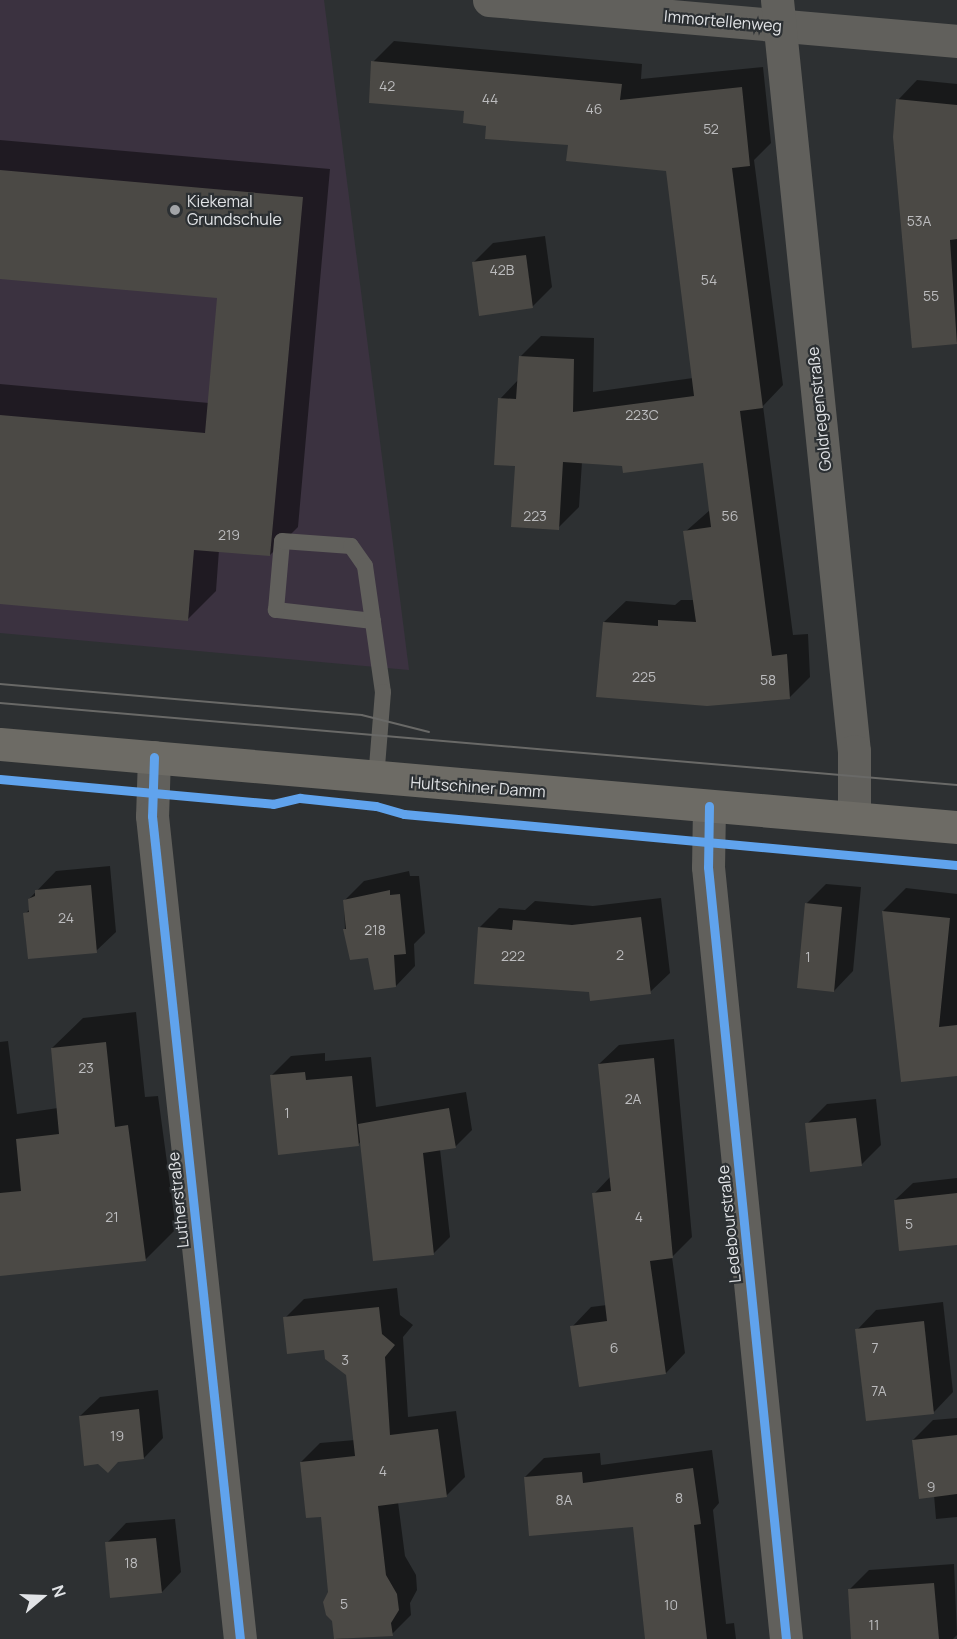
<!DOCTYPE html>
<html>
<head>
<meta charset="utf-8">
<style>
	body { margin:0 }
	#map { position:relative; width:957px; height:1639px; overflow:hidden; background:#2d3032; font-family:Manrope,sans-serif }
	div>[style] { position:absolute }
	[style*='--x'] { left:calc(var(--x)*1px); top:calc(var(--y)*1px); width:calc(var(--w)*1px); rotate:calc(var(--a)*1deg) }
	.education>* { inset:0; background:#3b3240 }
	.shadow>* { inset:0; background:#0007 }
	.building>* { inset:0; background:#4b4945 }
	.service>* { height:16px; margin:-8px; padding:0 8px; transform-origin:8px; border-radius:8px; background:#61605c }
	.minor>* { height:33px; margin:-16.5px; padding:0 16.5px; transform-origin:16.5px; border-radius:16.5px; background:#61605c }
	.secondary>* { height:33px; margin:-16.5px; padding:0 16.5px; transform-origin:16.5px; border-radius:16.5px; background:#6d6b65 }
	.tram>* { height:1.5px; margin:-0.75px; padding:0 0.75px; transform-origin:0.75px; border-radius:0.75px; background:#696967 }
	.cycleway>* { height:9px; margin:-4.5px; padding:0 4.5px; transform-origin:4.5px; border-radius:4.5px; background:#60a3ed }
	.dots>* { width:16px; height:16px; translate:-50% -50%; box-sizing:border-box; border:3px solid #2c3033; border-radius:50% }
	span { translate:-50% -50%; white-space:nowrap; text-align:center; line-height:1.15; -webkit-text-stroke:4.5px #2c3033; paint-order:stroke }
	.number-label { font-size:14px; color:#bcbcbe }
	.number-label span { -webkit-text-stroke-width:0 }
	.street-label { font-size:16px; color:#e1e3e6 }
	.poi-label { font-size:16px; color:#e1e3e6 }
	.left { translate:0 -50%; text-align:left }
	.north { position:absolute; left:12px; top:1567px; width:60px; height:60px; -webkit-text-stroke:4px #2c3033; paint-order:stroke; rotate:71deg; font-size:16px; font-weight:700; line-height:24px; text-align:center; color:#e1e3e6 }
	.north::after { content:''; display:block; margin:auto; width:21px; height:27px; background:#e1e3e6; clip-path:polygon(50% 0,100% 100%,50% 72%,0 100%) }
</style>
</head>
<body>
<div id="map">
	<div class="education">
		<div style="clip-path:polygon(0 0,324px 0,409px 670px,0 633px)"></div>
	</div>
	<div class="shadow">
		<div style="clip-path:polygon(394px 41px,642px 64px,641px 79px,763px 67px,771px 143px,754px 160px,783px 385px,763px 406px,793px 635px,808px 634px,810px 677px,789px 698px,604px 622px,626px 601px,675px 605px,681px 600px,694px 600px,685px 532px,710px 510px,704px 461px,582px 462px,579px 507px,558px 528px,516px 465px,500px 399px,519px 379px,520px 357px,541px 336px,594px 338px,593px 392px,693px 378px,667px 170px,488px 124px,373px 62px)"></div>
		<div style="clip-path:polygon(917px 80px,957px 84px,957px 342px,913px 346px,898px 100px)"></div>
		<div style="clip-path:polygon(0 140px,330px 169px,298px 527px,270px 555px,219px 550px,216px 591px,188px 619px,0 603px,0 384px,209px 403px,218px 297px,0 277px)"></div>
		<div style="clip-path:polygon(545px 236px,552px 287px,532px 307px,473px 263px,493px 243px)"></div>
		<div style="clip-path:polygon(110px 866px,116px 932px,96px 951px,25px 914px,30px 909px,29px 899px,56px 871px)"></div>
		<div style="clip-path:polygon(409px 871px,410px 876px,419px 876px,425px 933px,414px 944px,415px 966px,396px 986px,345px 930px,344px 901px,364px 881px)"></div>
		<div style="clip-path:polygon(826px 884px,861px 887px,853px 971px,834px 991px,806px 904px)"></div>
		<div style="clip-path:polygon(906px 888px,957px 894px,957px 1074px,883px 911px)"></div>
		<div style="clip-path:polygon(661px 898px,670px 973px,650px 992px,479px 928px,499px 908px,525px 910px,535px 901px,593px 906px)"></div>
		<div style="clip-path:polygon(136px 1012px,145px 1097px,158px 1096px,176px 1229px,146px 1259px,0 1274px,0 1042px,8px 1041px,17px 1114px,58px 1108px,52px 1048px,83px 1018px)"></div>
		<div style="clip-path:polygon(674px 1039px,692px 1237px,672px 1257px,685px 1353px,666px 1373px,572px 1327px,591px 1307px,607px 1305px,594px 1194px,611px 1176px,599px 1064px,619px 1045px)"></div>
		<div style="clip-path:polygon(325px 1053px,325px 1061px,371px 1057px,376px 1107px,466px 1092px,472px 1130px,455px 1147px,440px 1149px,450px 1237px,433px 1254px,361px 1141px,358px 1145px,272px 1075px,291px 1056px)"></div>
		<div style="clip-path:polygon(876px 1099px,881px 1145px,861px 1165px,807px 1124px,827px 1104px)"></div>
		<div style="clip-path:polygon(957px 1178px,957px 1244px,895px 1200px,913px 1183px)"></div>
		<div style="clip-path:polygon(397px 1288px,400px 1315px,413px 1325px,403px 1337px,408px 1417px,456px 1411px,465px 1477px,446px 1496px,398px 1502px,405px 1556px,416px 1575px,417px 1590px,410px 1603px,411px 1615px,392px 1634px,336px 1639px,322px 1515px,301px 1462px,320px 1443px,355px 1440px,348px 1374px,326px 1348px,285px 1318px,304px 1299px)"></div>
		<div style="clip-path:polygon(943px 1302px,953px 1392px,934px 1412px,857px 1330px,876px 1310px)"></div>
		<div style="clip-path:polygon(158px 1390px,163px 1438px,144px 1458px,80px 1416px,100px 1397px)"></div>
		<div style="clip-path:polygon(957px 1418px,957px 1517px,936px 1519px,934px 1495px,913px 1440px,933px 1420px)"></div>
		<div style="clip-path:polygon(712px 1450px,719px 1503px,713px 1510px,726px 1624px,734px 1623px,736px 1639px,647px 1639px,634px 1526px,525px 1477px,544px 1458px,600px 1453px,601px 1465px)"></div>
		<div style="clip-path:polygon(175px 1519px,181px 1572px,162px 1592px,107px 1543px,126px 1523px)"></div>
		<div style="clip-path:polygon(954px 1564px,957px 1635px,953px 1639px,853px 1639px,849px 1590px,869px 1570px)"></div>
	</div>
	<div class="building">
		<div style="clip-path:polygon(371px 61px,622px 84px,620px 100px,742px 87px,750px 166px,732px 168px,763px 408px,740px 411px,772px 656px,787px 654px,790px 699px,707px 706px,596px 697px,603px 622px,658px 626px,658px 620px,696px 622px,683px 531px,711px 527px,703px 463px,623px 473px,622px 466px,563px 462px,559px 530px,511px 527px,515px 466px,494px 465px,498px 398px,516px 399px,519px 356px,574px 359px,573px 412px,694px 396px,666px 171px,566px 161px,568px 145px,485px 139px,486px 126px,463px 123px,464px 111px,369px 103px)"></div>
		<div style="clip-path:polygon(896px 99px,957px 105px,957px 239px,950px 240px,957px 344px,912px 348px,893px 137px)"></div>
		<div style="clip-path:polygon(0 170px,303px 197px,270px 556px,194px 550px,188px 621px,0 604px,0 415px,205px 433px,217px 298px,0 279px)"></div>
		<div style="clip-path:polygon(526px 255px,533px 308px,479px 316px,472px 262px)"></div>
		<div style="clip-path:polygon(91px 885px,97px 953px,28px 959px,23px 913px,29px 912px,28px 899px,35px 896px,35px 890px)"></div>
		<div style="clip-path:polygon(390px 890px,390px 895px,400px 894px,406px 954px,394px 955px,396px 987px,374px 990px,368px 958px,350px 960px,343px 929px,346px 929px,343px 900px)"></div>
		<div style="clip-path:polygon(805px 903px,842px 907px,834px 992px,797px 988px)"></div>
		<div style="clip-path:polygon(882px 911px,950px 918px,939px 1027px,957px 1025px,957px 1076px,901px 1082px)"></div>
		<div style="clip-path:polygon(641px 917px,651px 994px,590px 1001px,589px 992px,474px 984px,478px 927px,512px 930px,513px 920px,572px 925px)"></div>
		<div style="clip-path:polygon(106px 1042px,115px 1127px,128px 1125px,146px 1261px,0 1276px,0 1193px,21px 1191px,16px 1139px,59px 1134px,51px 1048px)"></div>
		<div style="clip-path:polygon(654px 1058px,673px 1258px,650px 1261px,666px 1374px,579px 1387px,570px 1326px,607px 1321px,592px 1193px,611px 1191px,598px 1064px)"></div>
		<div style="clip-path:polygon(305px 1072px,306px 1080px,352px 1076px,359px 1146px,278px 1155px,270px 1075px)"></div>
		<div style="clip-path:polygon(449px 1108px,456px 1148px,423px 1153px,434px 1255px,373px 1261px,358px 1124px)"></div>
		<div style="clip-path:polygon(856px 1118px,862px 1166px,810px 1172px,805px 1123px)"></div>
		<div style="clip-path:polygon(957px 1193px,957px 1245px,899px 1251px,894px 1200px)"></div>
		<div style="clip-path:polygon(379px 1307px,382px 1334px,395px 1345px,385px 1357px,390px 1435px,438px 1429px,447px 1497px,378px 1506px,386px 1575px,397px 1594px,399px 1610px,391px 1623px,393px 1636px,334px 1639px,332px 1621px,326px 1615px,323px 1602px,328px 1592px,321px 1517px,306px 1518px,300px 1462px,355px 1456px,346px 1375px,325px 1359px,324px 1350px,287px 1354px,283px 1317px)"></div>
		<div style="clip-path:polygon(924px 1321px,934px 1414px,866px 1421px,855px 1329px)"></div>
		<div style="clip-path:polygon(139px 1409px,144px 1459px,118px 1462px,108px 1473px,98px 1464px,84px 1466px,79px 1416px)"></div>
		<div style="clip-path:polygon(957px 1435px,957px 1494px,919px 1499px,912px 1440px)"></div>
		<div style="clip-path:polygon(693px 1468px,701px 1524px,694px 1525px,707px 1639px,645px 1639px,633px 1527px,529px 1536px,524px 1477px,582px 1472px,583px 1483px)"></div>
		<div style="clip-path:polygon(156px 1538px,162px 1593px,110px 1598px,105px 1542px)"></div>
		<div style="clip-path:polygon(934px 1583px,939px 1639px,851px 1639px,848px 1589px)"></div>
	</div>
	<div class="service">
		<div style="--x:373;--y:621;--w:98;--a:-173.5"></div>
		<div style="--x:276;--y:610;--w:69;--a:-85"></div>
		<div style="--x:282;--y:541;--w:69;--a:4.1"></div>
		<div style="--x:351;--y:546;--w:24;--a:55"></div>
		<div style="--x:365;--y:566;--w:127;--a:81.9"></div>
		<div style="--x:383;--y:692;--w:87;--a:94.6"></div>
	</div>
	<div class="minor">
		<div style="--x:489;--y:0;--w:470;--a:5"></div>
		<div style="--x:777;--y:0;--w:755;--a:84.15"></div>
		<div style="--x:854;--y:751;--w:67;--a:90"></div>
		<div style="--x:154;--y:757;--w:59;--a:91.9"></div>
		<div style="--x:152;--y:816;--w:828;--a:83.9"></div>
		<div style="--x:709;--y:806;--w:61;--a:90.9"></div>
		<div style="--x:708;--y:867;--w:776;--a:84.23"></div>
	</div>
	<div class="secondary">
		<div style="--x:0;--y:744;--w:961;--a:4.96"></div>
	</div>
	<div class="tram">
		<div style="--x:0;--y:684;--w:363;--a:4.9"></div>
		<div style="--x:362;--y:715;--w:69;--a:14.2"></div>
		<div style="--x:0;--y:703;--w:961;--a:4.9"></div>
	</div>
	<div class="cycleway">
		<div style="--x:154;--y:757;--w:59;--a:91.9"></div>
		<div style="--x:152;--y:816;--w:828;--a:83.9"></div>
		<div style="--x:0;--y:779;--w:274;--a:5.2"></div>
		<div style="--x:273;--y:804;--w:28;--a:-13"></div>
		<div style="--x:300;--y:798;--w:76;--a:6"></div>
		<div style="--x:376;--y:806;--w:29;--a:16"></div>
		<div style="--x:404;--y:814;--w:555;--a:5.27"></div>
		<div style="--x:709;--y:806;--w:61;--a:90.9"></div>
		<div style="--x:708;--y:867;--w:776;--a:84.23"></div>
	</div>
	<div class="dots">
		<div style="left:175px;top:210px;background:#a2a4a7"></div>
	</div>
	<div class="number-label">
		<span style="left:387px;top:86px">42</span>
		<span style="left:490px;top:99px">44</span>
		<span style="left:594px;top:109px">46</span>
		<span style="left:711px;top:129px">52</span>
		<span style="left:919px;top:221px">53A</span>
		<span style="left:502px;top:270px">42B</span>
		<span style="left:709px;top:280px">54</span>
		<span style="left:931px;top:296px">55</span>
		<span style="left:642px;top:415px">223C</span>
		<span style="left:535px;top:516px">223</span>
		<span style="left:730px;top:516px">56</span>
		<span style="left:229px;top:535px">219</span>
		<span style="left:644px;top:677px">225</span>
		<span style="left:768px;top:680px">58</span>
		<span style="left:66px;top:918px">24</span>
		<span style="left:375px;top:930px">218</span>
		<span style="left:620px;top:955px">2</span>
		<span style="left:513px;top:956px">222</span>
		<span style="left:808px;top:957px">1</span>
		<span style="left:86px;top:1068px">23</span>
		<span style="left:633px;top:1099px">2A</span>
		<span style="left:287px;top:1113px">1</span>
		<span style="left:112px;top:1217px">21</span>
		<span style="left:639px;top:1217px">4</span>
		<span style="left:909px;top:1224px">5</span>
		<span style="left:614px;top:1348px">6</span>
		<span style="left:875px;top:1348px">7</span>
		<span style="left:345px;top:1360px">3</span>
		<span style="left:879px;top:1391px">7A</span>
		<span style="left:117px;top:1436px">19</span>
		<span style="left:383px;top:1471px">4</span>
		<span style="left:931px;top:1487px">9</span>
		<span style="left:679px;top:1498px">8</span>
		<span style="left:564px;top:1500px">8A</span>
		<span style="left:131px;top:1563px">18</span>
		<span style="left:344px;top:1604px">5</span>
		<span style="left:671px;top:1605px">10</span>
		<span style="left:874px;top:1625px">11</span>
	</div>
	<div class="street-label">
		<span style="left:723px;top:21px;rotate:5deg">Immortellenweg</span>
		<span style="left:819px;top:409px;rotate:-96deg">Goldregenstraße</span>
		<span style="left:478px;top:787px;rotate:4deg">Hultschiner Damm</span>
		<span style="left:178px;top:1200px;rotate:-96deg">Lutherstraße</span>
		<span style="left:729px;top:1224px;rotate:-96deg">Ledebourstraße</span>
	</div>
	<div class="poi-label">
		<span class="left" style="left:187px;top:210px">Kiekemal<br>Grundschule</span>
	</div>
	<div class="north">N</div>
</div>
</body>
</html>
